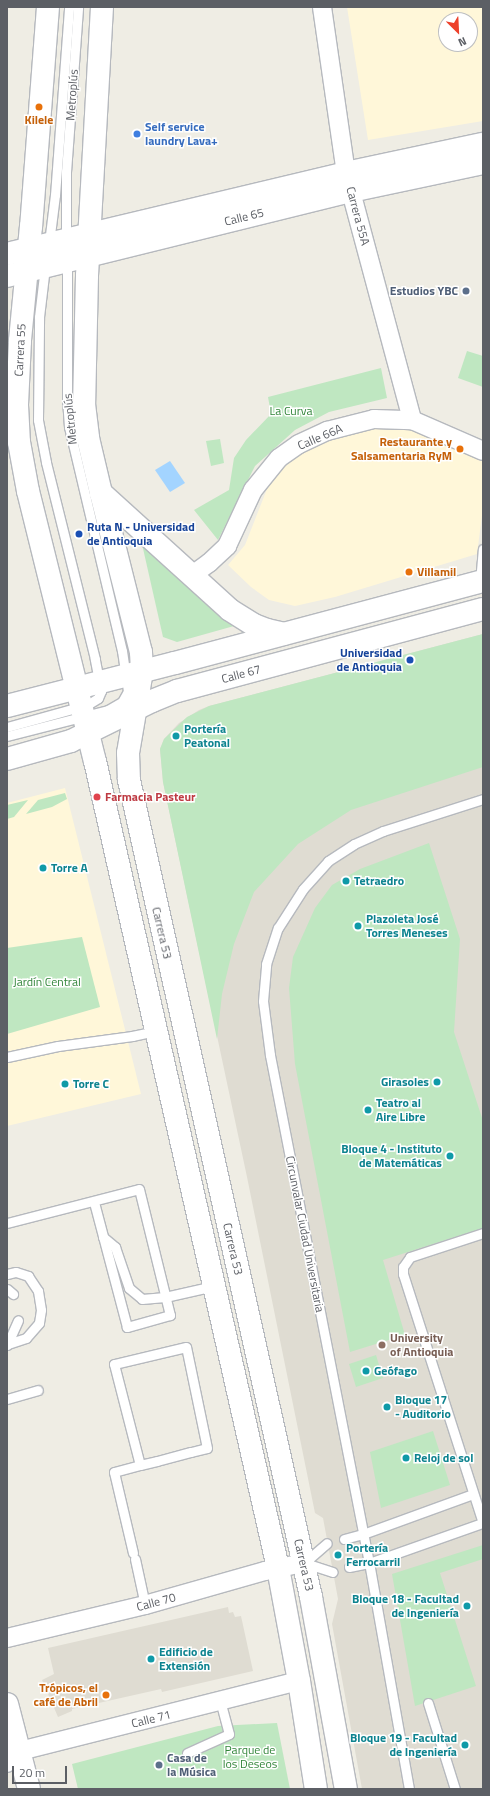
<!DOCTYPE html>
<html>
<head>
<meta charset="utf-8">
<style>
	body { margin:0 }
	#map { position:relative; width:490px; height:1796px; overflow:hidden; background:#efede4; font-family:"Titillium Web",sans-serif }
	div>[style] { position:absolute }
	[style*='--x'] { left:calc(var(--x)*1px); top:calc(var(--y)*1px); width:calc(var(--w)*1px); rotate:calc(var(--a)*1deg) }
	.commercial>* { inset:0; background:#fff7d9 }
	.education>* { inset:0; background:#dfdcd2 }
	.green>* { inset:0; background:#bfe7c1 }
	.water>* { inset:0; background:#a3d4ff }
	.roads { filter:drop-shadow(1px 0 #b6b9be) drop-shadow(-1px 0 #b6b9be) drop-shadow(0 1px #b6b9be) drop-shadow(0 -1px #b6b9be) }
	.lane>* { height:9px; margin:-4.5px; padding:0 4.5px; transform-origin:4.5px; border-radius:4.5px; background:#fff }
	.street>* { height:18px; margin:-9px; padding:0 9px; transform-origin:9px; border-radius:9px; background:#fff }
	.secondary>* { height:22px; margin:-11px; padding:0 11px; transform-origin:11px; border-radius:11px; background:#fff }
	.dots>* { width:11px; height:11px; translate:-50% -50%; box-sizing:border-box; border:2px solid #fff; border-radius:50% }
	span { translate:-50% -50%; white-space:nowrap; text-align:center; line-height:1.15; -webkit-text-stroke:3px #fff; paint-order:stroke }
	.street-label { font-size:12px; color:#5c5f65 }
	.food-label { font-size:12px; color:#c56008; font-weight:700 }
	.right { translate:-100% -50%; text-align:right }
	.left { translate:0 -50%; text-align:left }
	.shop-label { font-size:12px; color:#366cbe; font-weight:700 }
	.service-label { font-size:12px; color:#4e5e75; font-weight:700 }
	.park-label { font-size:12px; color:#32853a }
	.transit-label { font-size:12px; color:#164399; font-weight:700 }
	.culture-label { font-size:12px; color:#0d838f; font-weight:700 }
	.health-label { font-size:12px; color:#be3a42; font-weight:700 }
	.education-label { font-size:12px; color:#785e54; font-weight:700 }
	.frame { position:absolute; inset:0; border:8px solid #5c5f65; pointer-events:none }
	.north { position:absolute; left:438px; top:12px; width:40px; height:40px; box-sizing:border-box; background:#fff; border:1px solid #bebfc1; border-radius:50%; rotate:156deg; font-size:11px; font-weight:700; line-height:16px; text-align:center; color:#5c5f65 }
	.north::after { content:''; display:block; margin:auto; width:14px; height:18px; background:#ed412b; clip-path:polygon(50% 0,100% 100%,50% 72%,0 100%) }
	.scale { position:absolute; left:12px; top:1766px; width:55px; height:18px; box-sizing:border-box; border:2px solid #5c5f65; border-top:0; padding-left:5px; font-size:12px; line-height:14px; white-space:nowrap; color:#5c5f65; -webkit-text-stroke:3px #fff; paint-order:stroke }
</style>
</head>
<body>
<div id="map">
	<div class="commercial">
		<div style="clip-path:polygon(evenodd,347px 7px,483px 7px,483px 121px,368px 140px,347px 7px,446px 20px,470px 20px,470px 44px,446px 44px,446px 20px)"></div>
		<div style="clip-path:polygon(383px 426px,410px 430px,483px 458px,483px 508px,477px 554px,335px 597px,295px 606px,269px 600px,251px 587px,228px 565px,245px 545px,267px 489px,278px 472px,301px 452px,356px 428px)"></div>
		<div style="clip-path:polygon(65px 788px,141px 1094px,7px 1126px,7px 803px)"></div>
	</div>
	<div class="education">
		<div style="clip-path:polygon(483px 634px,483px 1789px,362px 1789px,332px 1624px,338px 1599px,323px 1518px,315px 1513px,247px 1177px,163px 782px,160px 749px,164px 739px,179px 723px,199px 710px,209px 706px)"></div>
		<div style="clip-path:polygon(228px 1607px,229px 1613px,233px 1612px,235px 1617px,241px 1616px,253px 1671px,162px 1692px,161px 1689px,72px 1709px,72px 1711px,58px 1717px,42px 1680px,54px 1674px,48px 1648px)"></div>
	</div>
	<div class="green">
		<div style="clip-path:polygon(467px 351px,483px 356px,483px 387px,458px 378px)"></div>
		<div style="clip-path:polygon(381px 368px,387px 398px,329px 412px,295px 430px,255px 466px,218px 540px,194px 510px,229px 490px,234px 458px,246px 440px,271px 414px,268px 397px)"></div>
		<div style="clip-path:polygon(220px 439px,224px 463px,211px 466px,206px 441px)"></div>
		<div style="clip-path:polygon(142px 544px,234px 626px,177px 642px,163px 637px)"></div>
		<div style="clip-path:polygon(483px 634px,483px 767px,351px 810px,298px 844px,254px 892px,234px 944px,222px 994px,217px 1039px,163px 782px,160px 749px,164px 739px,187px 717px,209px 706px)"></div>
		<div style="clip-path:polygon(65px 793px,67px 799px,52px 807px,26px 814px,38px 800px)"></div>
		<div style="clip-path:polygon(28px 800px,14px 817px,7px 819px,7px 805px)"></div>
		<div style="clip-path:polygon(429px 843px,460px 939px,454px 1032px,483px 1121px,483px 1228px,383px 1260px,405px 1335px,350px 1352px,295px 1064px,289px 988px,293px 957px,315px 908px,332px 885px,360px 869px)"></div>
		<div style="clip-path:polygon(82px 937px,100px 1007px,7px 1034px,7px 948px)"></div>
		<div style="clip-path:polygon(376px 1355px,383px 1378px,356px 1387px,349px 1364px)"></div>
		<div style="clip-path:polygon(433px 1431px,450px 1485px,381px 1508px,370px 1452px)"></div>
		<div style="clip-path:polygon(483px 1545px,483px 1559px,440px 1573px,476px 1686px,415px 1706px,392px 1574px)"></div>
		<div style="clip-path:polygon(277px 1723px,290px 1789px,78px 1789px,72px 1764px,218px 1726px)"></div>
	</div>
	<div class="water">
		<div style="clip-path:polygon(170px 461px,185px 483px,170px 492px,155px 470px)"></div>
	</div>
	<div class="roads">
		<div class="lane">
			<div style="--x:66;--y:240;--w:68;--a:-90"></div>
			<div style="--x:66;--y:172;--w:165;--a:-85.8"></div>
			<div style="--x:49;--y:243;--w:48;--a:-82.9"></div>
			<div style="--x:55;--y:195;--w:189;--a:-85.7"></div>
			<div style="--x:480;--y:582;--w:33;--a:-85"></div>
			<div style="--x:7;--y:727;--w:83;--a:-15.4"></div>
			<div style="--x:87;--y:705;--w:13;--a:-32"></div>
			<div style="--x:98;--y:698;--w:8;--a:-67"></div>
			<div style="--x:101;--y:691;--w:33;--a:-101"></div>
			<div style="--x:95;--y:659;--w:203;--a:-104"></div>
			<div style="--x:46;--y:462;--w:43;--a:-100.8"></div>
			<div style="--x:38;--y:420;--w:103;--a:-89.4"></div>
			<div style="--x:39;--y:317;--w:50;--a:-83.2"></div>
			<div style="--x:7;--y:736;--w:104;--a:-14.4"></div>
			<div style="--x:108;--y:710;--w:16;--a:-30"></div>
			<div style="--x:122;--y:702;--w:13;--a:-61"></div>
			<div style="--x:128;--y:691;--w:40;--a:-98.5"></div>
			<div style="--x:122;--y:651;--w:230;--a:-103.3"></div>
			<div style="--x:69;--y:427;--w:28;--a:-94"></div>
			<div style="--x:67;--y:399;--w:138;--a:-90"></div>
			<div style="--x:7;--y:1057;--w:52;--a:-12.2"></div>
			<div style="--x:58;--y:1046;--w:75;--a:-7.7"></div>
			<div style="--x:132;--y:1036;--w:25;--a:-12"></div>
			<div style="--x:7;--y:1223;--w:136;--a:-14.4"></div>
			<div style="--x:139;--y:1189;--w:130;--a:76.2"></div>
			<div style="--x:170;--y:1315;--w:45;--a:164.4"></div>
			<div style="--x:127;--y:1327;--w:129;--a:-104.8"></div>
			<div style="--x:483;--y:1233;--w:77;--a:161.8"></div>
			<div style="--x:410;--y:1257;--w:12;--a:125"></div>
			<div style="--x:403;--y:1267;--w:7;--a:90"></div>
			<div style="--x:403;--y:1274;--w:262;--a:72.2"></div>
			<div style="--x:103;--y:1237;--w:16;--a:40"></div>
			<div style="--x:115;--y:1247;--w:43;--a:71.1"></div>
			<div style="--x:129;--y:1288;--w:17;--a:40"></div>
			<div style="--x:142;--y:1299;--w:23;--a:-5"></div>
			<div style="--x:165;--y:1297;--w:50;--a:-12.7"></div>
			<div style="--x:7;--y:1274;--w:9;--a:-13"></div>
			<div style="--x:16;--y:1272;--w:13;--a:18"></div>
			<div style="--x:28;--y:1276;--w:18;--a:56"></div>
			<div style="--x:38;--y:1291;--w:19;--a:81"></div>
			<div style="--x:41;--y:1310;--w:13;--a:99"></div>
			<div style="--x:39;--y:1323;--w:20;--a:131"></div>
			<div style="--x:26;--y:1338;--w:19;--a:162"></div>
			<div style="--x:7;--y:1289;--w:8;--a:40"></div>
			<div style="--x:7;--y:1345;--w:27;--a:-66"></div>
			<div style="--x:7;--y:1399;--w:32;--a:-16"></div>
			<div style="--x:344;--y:1539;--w:20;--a:-15"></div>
			<div style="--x:363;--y:1534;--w:117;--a:-20"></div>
			<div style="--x:133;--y:1553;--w:83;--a:-103.2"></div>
			<div style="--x:114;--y:1472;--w:27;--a:-15"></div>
			<div style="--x:140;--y:1465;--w:17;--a:-13"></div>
			<div style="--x:157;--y:1461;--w:35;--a:-15"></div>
			<div style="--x:191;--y:1452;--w:16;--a:-14"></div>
			<div style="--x:207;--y:1448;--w:103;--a:-101.7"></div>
			<div style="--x:186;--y:1347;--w:74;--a:166.7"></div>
			<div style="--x:114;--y:1364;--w:104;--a:75.6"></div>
			<div style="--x:135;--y:1559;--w:47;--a:77.7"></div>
			<div style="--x:304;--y:1563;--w:30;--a:-41"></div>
			<div style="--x:305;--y:1563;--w:29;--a:18"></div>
			<div style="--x:349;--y:1567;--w:20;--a:-11"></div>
			<div style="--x:369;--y:1563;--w:120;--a:-19.5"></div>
			<div style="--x:428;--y:1703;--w:90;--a:72.6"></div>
			<div style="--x:187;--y:1753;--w:46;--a:-24.3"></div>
			<div style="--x:229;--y:1734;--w:34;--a:-105"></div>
			<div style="--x:409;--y:1789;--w:230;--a:-100"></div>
			<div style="--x:369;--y:1563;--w:518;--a:-101.03"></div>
			<div style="--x:270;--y:1055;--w:54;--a:-97.4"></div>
			<div style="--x:263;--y:1001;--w:37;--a:-85"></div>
			<div style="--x:266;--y:964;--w:38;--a:-72"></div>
			<div style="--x:278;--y:928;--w:46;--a:-57.3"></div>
			<div style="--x:303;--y:889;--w:38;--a:-48"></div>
			<div style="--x:328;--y:861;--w:31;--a:-33"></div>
			<div style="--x:354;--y:844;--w:32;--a:-24"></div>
			<div style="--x:383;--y:831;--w:105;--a:-17.7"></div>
		</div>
		<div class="street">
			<div style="--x:322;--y:7;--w:168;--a:81.8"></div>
			<div style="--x:346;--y:173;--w:256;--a:75"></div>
			<div style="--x:191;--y:576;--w:22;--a:-36"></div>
			<div style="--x:209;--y:563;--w:25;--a:-43"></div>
			<div style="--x:227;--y:546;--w:62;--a:-65.1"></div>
			<div style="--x:253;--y:490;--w:41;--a:-50.9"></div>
			<div style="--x:279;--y:458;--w:24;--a:-35"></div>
			<div style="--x:299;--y:444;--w:31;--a:-25"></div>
			<div style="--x:327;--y:431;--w:49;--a:-14.3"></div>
			<div style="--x:374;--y:419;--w:38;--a:2"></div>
			<div style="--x:412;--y:420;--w:77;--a:23.6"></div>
			<div style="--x:7;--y:1638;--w:142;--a:-13.4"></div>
			<div style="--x:145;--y:1605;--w:125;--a:-15.8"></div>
			<div style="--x:265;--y:1571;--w:40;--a:-12"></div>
			<div style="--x:7;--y:1763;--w:18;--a:-43"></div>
			<div style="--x:20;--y:1751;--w:288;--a:-14.1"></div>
		</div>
		<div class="secondary">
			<div style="--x:48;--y:7;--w:220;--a:94.4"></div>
			<div style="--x:31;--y:226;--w:116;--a:95.5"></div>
			<div style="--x:20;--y:341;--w:64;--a:92.7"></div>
			<div style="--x:17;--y:405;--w:37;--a:87"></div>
			<div style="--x:19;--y:442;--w:50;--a:79.6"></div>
			<div style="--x:28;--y:491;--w:278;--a:76.1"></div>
			<div style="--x:95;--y:761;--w:827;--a:77.22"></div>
			<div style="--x:278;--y:1568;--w:115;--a:79.5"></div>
			<div style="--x:299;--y:1681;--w:109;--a:81.1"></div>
			<div style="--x:102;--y:7;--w:269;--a:93.2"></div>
			<div style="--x:87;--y:276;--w:128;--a:91.3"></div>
			<div style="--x:84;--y:404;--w:34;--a:83"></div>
			<div style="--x:88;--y:438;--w:57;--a:76.7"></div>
			<div style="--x:101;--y:493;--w:164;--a:75.9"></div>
			<div style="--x:141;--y:652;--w:19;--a:87"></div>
			<div style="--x:142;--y:671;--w:83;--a:99.7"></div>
			<div style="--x:128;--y:753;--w:27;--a:88"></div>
			<div style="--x:129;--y:780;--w:837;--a:77.44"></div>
			<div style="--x:311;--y:1597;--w:195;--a:79.7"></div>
			<div style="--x:7;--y:254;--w:349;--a:-13.4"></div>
			<div style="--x:346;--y:173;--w:140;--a:-12"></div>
			<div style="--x:7;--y:276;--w:354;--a:-13.9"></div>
			<div style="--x:351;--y:191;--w:135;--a:-12"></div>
			<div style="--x:101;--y:493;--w:174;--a:42.2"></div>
			<div style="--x:230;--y:610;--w:28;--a:32"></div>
			<div style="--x:254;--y:625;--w:14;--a:21"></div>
			<div style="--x:267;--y:630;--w:17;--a:13"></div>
			<div style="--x:7;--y:706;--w:173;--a:-14.4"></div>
			<div style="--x:175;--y:663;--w:319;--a:-14.9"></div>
			<div style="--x:7;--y:759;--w:66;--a:-15.7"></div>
			<div style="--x:71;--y:741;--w:90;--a:-26.3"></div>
			<div style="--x:152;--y:701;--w:27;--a:-22"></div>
			<div style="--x:177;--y:691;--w:317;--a:-15"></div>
			<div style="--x:7;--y:1704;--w:88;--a:75.5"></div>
		</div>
	</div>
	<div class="dots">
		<div style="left:39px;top:107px;background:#e8710a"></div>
		<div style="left:137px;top:134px;background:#3f7fe0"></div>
		<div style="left:466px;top:291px;background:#5c6f8a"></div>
		<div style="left:460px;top:449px;background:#e8710a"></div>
		<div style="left:79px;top:534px;background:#1a4fb4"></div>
		<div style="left:409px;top:572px;background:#e8710a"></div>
		<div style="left:410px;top:660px;background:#1a4fb4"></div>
		<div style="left:176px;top:736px;background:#0f9aa8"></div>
		<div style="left:97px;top:797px;background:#e0444e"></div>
		<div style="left:43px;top:868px;background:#0f9aa8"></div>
		<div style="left:346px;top:881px;background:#0f9aa8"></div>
		<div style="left:358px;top:926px;background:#0f9aa8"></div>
		<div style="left:437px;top:1082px;background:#0f9aa8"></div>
		<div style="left:65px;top:1084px;background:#0f9aa8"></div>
		<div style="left:368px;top:1110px;background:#0f9aa8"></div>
		<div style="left:450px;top:1156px;background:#0f9aa8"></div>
		<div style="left:382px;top:1345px;background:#8d6e63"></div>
		<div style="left:366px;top:1371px;background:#0f9aa8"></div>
		<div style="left:387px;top:1407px;background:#0f9aa8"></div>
		<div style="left:406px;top:1458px;background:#0f9aa8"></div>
		<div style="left:338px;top:1555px;background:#0f9aa8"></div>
		<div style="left:467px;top:1606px;background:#0f9aa8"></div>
		<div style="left:151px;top:1659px;background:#0f9aa8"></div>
		<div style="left:106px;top:1695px;background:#e8710a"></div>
		<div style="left:465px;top:1745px;background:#0f9aa8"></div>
		<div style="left:159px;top:1765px;background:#5c6f8a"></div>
	</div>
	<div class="street-label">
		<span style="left:72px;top:95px;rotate:-86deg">Metroplús</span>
		<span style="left:358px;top:216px;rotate:75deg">Carrera 55A</span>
		<span style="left:244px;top:217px;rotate:-14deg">Calle 65</span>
		<span style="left:20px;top:350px;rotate:-87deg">Carrera 55</span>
		<span style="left:70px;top:419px;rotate:-96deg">Metroplús</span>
		<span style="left:320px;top:437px;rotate:-23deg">Calle 66A</span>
		<span style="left:241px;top:674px;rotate:-15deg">Calle 67</span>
		<span style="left:162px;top:933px;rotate:77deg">Carrera 53</span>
		<span style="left:305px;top:1234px;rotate:79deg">Circunvalar Ciudad Universitaria</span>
		<span style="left:233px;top:1249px;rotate:77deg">Carrera 53</span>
		<span style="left:304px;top:1565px;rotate:77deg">Carrera 53</span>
		<span style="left:156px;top:1602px;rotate:-15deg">Calle 70</span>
		<span style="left:151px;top:1719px;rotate:-14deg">Calle 71</span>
	</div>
	<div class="food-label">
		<span style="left:39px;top:120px">Kilele</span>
		<span class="right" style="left:452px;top:449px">Restaurante y<br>Salsamentaria RyM</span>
		<span class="left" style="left:417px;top:572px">Villamil</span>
		<span class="right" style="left:98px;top:1695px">Trópicos, el<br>café de Abril</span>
	</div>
	<div class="shop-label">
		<span class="left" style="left:145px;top:134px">Self service<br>laundry Lava+</span>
	</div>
	<div class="service-label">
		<span class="right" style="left:458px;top:291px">Estudios YBC</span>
		<span class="left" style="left:167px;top:1765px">Casa de<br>la Música</span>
	</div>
	<div class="park-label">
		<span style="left:291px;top:411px">La Curva</span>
		<span style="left:47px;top:982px">Jardín Central</span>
		<span style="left:250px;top:1757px">Parque de<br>los Deseos</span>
	</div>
	<div class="transit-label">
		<span class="left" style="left:87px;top:534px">Ruta N - Universidad<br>de Antioquia</span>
		<span class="right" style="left:402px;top:660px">Universidad<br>de Antioquia</span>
	</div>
	<div class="culture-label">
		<span class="left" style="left:184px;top:736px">Portería<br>Peatonal</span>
		<span class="left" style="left:51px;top:868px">Torre A</span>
		<span class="left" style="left:354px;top:881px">Tetraedro</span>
		<span class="left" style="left:366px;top:926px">Plazoleta José<br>Torres Meneses</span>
		<span class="right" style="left:429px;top:1082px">Girasoles</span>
		<span class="left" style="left:73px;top:1084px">Torre C</span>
		<span class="left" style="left:376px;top:1110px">Teatro al<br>Aire Libre</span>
		<span class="right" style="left:442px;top:1156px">Bloque 4 - Instituto<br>de Matemáticas</span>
		<span class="left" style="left:374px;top:1371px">Geófago</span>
		<span class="left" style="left:395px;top:1407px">Bloque 17<br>- Auditorio</span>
		<span class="left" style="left:414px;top:1458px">Reloj de sol</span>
		<span class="left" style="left:346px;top:1555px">Portería<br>Ferrocarril</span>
		<span class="right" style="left:459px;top:1606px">Bloque 18 - Facultad<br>de Ingeniería</span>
		<span class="left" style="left:159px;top:1659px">Edificio de<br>Extensión</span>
		<span class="right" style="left:457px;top:1745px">Bloque 19 - Facultad<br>de Ingeniería</span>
	</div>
	<div class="health-label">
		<span class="left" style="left:105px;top:797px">Farmacia Pasteur</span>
	</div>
	<div class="education-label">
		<span class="left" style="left:390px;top:1345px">University<br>of Antioquia</span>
	</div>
	<div class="frame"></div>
	<div class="north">N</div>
	<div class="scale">20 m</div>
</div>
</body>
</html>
